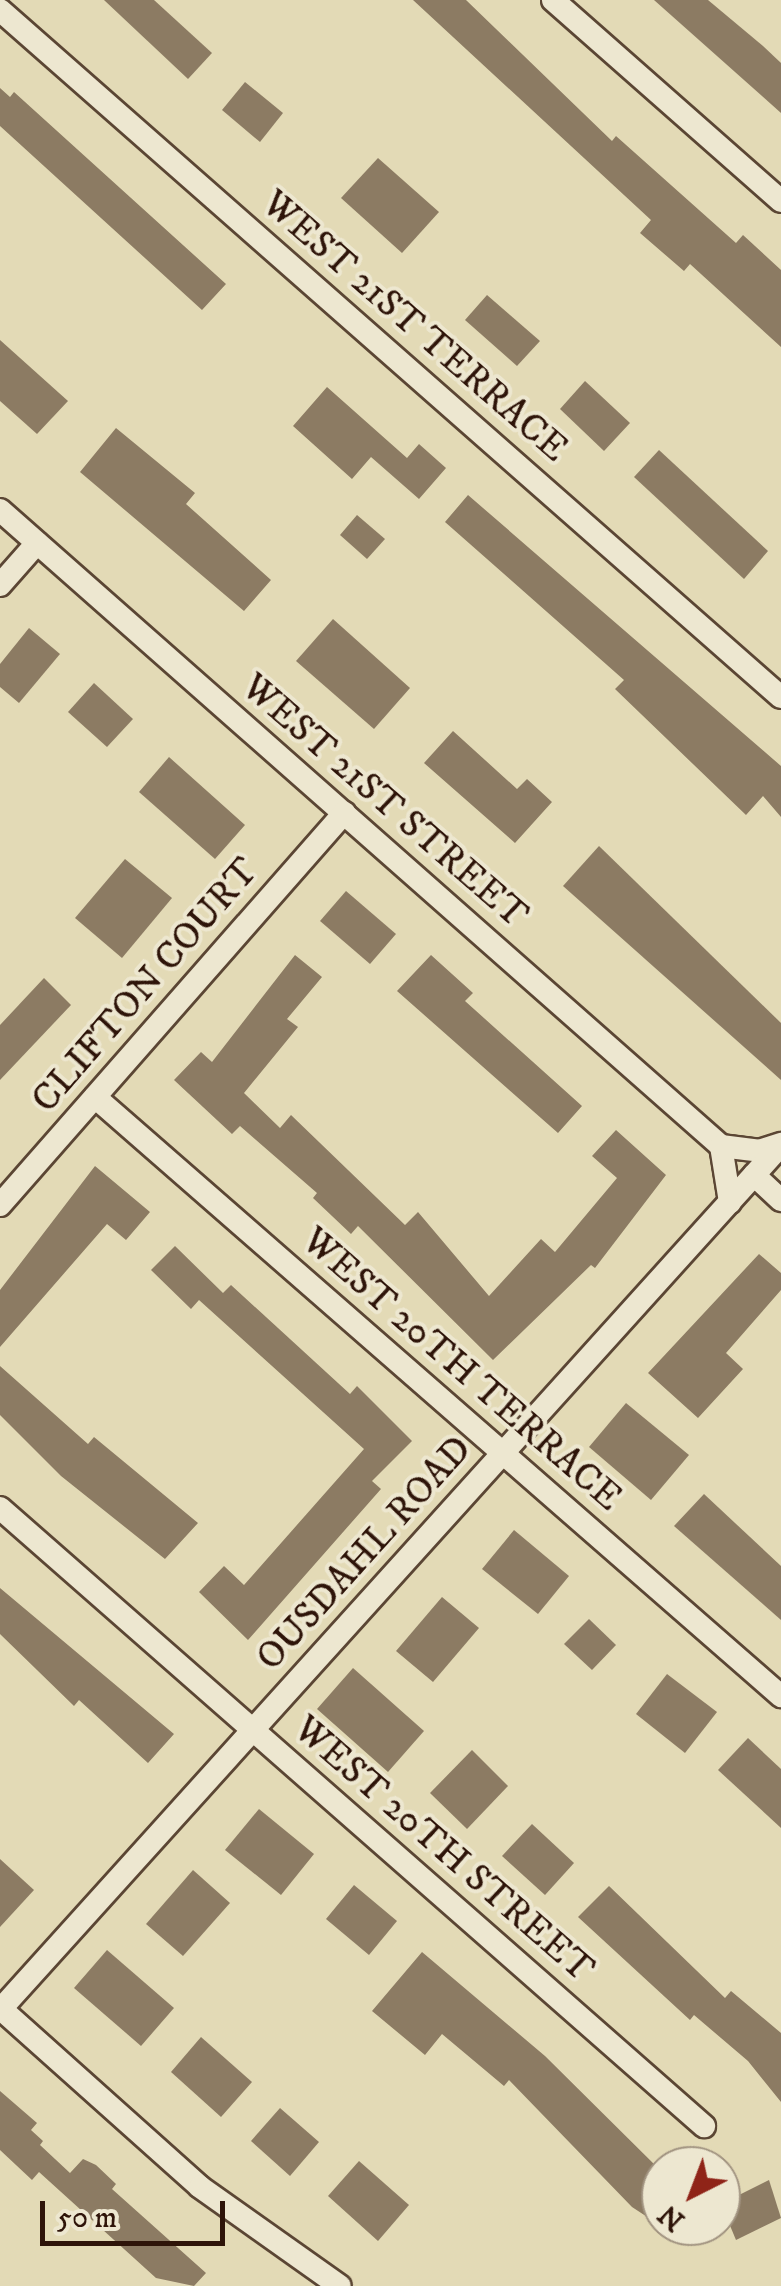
<!DOCTYPE html>
<html>
<head>
<meta charset="utf-8">
<style>
	body { margin:0 }
	#map { position:relative; width:781px; height:2286px; overflow:hidden; background:#e3dab6; font-family:"IM FELL DW Pica",serif }
	div>[style] { position:absolute }
	[style*='--x'] { left:calc(var(--x)*1px); top:calc(var(--y)*1px); width:calc(var(--w)*1px); rotate:calc(var(--a)*1deg) }
	.building>* { inset:0; background:#8c7b63 }
	.roads { filter:drop-shadow(2px 0 #5b4634) drop-shadow(-2px 0 #5b4634) drop-shadow(0 2px #5b4634) drop-shadow(0 -2px #5b4634) }
	.street>* { height:22px; margin:-11px; padding:0 11px; transform-origin:11px; border-radius:11px; background:#ede7d0 }
	span { translate:-50% -50%; white-space:nowrap; text-align:center; line-height:1.15; -webkit-text-stroke:8px #ede7d0; paint-order:stroke }
	.street-label { font-size:38px; color:#2e1409 }
	.north { position:absolute; left:641px; top:2146px; width:100px; height:100px; box-sizing:border-box; background:#ede7d0; border:2px solid #a19380; border-radius:50%; rotate:222deg; font-size:28px; font-weight:700; line-height:40px; text-align:center; color:#2e1409 }
	.north::after { content:''; display:block; margin:auto; width:35px; height:45px; background:#8f2418; clip-path:polygon(50% 0,100% 100%,50% 72%,0 100%) }
	.scale { position:absolute; left:40px; top:2201px; width:185px; height:45px; box-sizing:border-box; border:5px solid #2e1409; border-top:0; padding-left:12px; font-size:30px; line-height:35px; white-space:nowrap; color:#2e1409; -webkit-text-stroke:8px #ede7d0; paint-order:stroke }
</style>
</head>
<body>
<div id="map">
	<div class="building">
		<div style="clip-path:polygon(104px 0,154px 0,212px 53px,188px 79px)"></div>
		<div style="clip-path:polygon(413px 0,466px 0,612px 141px,616px 136px,736px 243px,743px 235px,781px 270px,781px 347px,690px 264px,684px 271px,640px 233px,651px 220px)"></div>
		<div style="clip-path:polygon(654px 0,708px 0,763px 46px,781px 63px,781px 113px)"></div>
		<div style="clip-path:polygon(245px 82px,283px 113px,260px 142px,222px 110px)"></div>
		<div style="clip-path:polygon(0 88px,10px 97px,14px 92px,226px 284px,202px 310px,0 126px)"></div>
		<div style="clip-path:polygon(378px 158px,439px 212px,402px 253px,341px 198px)"></div>
		<div style="clip-path:polygon(487px 295px,540px 341px,517px 366px,465px 320px)"></div>
		<div style="clip-path:polygon(0 340px,68px 401px,37px 434px,0 401px)"></div>
		<div style="clip-path:polygon(585px 381px,630px 423px,604px 451px,560px 409px)"></div>
		<div style="clip-path:polygon(327px 387px,407px 458px,419px 444px,446px 468px,419px 499px,371px 457px,352px 479px,293px 426px)"></div>
		<div style="clip-path:polygon(116px 428px,195px 493px,186px 504px,271px 580px,244px 611px,80px 472px)"></div>
		<div style="clip-path:polygon(659px 450px,768px 551px,744px 579px,634px 477px)"></div>
		<div style="clip-path:polygon(468px 495px,781px 766px,781px 817px,763px 796px,746px 815px,615px 689px,624px 680px,445px 522px)"></div>
		<div style="clip-path:polygon(357px 515px,385px 539px,367px 559px,340px 535px)"></div>
		<div style="clip-path:polygon(333px 619px,410px 688px,374px 729px,296px 661px)"></div>
		<div style="clip-path:polygon(29px 628px,60px 654px,19px 703px,0 687px,0 664px)"></div>
		<div style="clip-path:polygon(94px 683px,133px 719px,107px 747px,68px 712px)"></div>
		<div style="clip-path:polygon(453px 731px,517px 789px,527px 779px,552px 802px,515px 843px,424px 763px)"></div>
		<div style="clip-path:polygon(169px 757px,245px 825px,215px 859px,139px 792px)"></div>
		<div style="clip-path:polygon(599px 846px,781px 1023px,781px 1080px,563px 886px)"></div>
		<div style="clip-path:polygon(125px 859px,172px 898px,122px 958px,75px 918px)"></div>
		<div style="clip-path:polygon(346px 891px,396px 934px,370px 964px,320px 921px)"></div>
		<div style="clip-path:polygon(295px 955px,322px 977px,287px 1019px,298px 1027px,244px 1093px,280px 1128px,291px 1115px,405px 1225px,418px 1212px,489px 1296px,541px 1239px,555px 1252px,617px 1178px,592px 1156px,616px 1130px,666px 1175px,595px 1268px,591px 1265px,493px 1360px,358px 1226px,351px 1234px,313px 1198px,317px 1193px,240px 1126px,232px 1134px,174px 1080px,201px 1052px,212px 1062px)"></div>
		<div style="clip-path:polygon(431px 955px,473px 993px,465px 1001px,582px 1106px,558px 1133px,397px 991px)"></div>
		<div style="clip-path:polygon(44px 978px,71px 1005px,0 1080px,0 1025px)"></div>
		<div style="clip-path:polygon(95px 1166px,150px 1212px,126px 1240px,107px 1224px,0 1347px,0 1290px)"></div>
		<div style="clip-path:polygon(175px 1246px,223px 1293px,231px 1285px,350px 1394px,357px 1386px,412px 1441px,372px 1481px,381px 1489px,248px 1640px,199px 1592px,224px 1566px,244px 1585px,364px 1449px,199px 1300px,191px 1309px,151px 1270px)"></div>
		<div style="clip-path:polygon(759px 1254px,781px 1273px,781px 1290px,726px 1353px,743px 1369px,698px 1418px,648px 1373px)"></div>
		<div style="clip-path:polygon(0 1366px,88px 1444px,94px 1437px,198px 1523px,165px 1559px,61px 1476px,0 1415px)"></div>
		<div style="clip-path:polygon(626px 1403px,689px 1455px,651px 1500px,589px 1447px)"></div>
		<div style="clip-path:polygon(704px 1494px,781px 1566px,781px 1620px,674px 1526px)"></div>
		<div style="clip-path:polygon(514px 1530px,569px 1576px,538px 1614px,482px 1569px)"></div>
		<div style="clip-path:polygon(0 1588px,174px 1734px,148px 1763px,79px 1700px,74px 1706px,0 1634px)"></div>
		<div style="clip-path:polygon(442px 1597px,479px 1628px,433px 1682px,396px 1651px)"></div>
		<div style="clip-path:polygon(589px 1619px,616px 1645px,592px 1670px,564px 1644px)"></div>
		<div style="clip-path:polygon(353px 1668px,424px 1731px,388px 1772px,317px 1709px)"></div>
		<div style="clip-path:polygon(667px 1674px,717px 1712px,685px 1753px,636px 1714px)"></div>
		<div style="clip-path:polygon(748px 1738px,781px 1769px,781px 1828px,718px 1770px)"></div>
		<div style="clip-path:polygon(472px 1750px,508px 1786px,467px 1829px,430px 1793px)"></div>
		<div style="clip-path:polygon(259px 1809px,314px 1854px,281px 1895px,225px 1850px)"></div>
		<div style="clip-path:polygon(532px 1824px,574px 1863px,545px 1895px,502px 1856px)"></div>
		<div style="clip-path:polygon(0 1859px,34px 1890px,0 1927px)"></div>
		<div style="clip-path:polygon(193px 1870px,230px 1903px,183px 1956px,146px 1924px)"></div>
		<div style="clip-path:polygon(354px 1885px,397px 1921px,369px 1955px,326px 1919px)"></div>
		<div style="clip-path:polygon(609px 1886px,725px 1998px,731px 1991px,781px 2033px,781px 2102px,748px 2061px,694px 2015px,690px 2020px,578px 1917px)"></div>
		<div style="clip-path:polygon(107px 1950px,174px 2008px,141px 2046px,74px 1988px)"></div>
		<div style="clip-path:polygon(422px 1952px,545px 2056px,661px 2171px,661px 2226px,632px 2207px,509px 2080px,504px 2086px,442px 2034px,425px 2055px,372px 2011px)"></div>
		<div style="clip-path:polygon(201px 2037px,252px 2082px,221px 2117px,171px 2072px)"></div>
		<div style="clip-path:polygon(0 2091px,37px 2123px,31px 2130px,43px 2141px,40px 2145px,70px 2173px,83px 2159px,96px 2165px,116px 2184px,112px 2189px,206px 2273px,194px 2286px,156px 2278px,39px 2172px,32px 2180px,0 2150px)"></div>
		<div style="clip-path:polygon(280px 2108px,319px 2142px,290px 2176px,251px 2141px)"></div>
		<div style="clip-path:polygon(359px 2161px,409px 2205px,378px 2241px,328px 2196px)"></div>
		<div style="clip-path:polygon(769px 2180px,781px 2218px,736px 2240px,721px 2204px)"></div>
	</div>
	<div class="roads">
		<div class="street">
			<div style="--x:553;--y:0;--w:304;--a:41.4"></div>
			<div style="--x:0;--y:10;--w:1040;--a:41.34"></div>
			<div style="--x:0;--y:510;--w:961;--a:41.42"></div>
			<div style="--x:721;--y:1146;--w:38;--a:7"></div>
			<div style="--x:759;--y:1151;--w:23;--a:-18"></div>
			<div style="--x:0;--y:585;--w:56;--a:-48.6"></div>
			<div style="--x:95;--y:1097;--w:911;--a:41.13"></div>
			<div style="--x:721;--y:1146;--w:57;--a:80.9"></div>
			<div style="--x:754;--y:1175;--w:37;--a:43"></div>
			<div style="--x:0;--y:1205;--w:522;--a:-48.73"></div>
			<div style="--x:0;--y:1508;--w:937;--a:41.28"></div>
			<div style="--x:0;--y:2008;--w:268;--a:41.8"></div>
			<div style="--x:200;--y:2187;--w:171;--a:35.3"></div>
			<div style="--x:0;--y:2010;--w:1165;--a:-47.92"></div>
		</div>
	</div>
	<div class="street-label">
		<span style="left:414px;top:327px;rotate:41deg">WEST 21ST TERRACE</span>
		<span style="left:384px;top:802px;rotate:41deg">WEST 21ST STREET</span>
		<span style="left:146px;top:986px;rotate:-49deg">CLIFTON COURT</span>
		<span style="left:461px;top:1370px;rotate:41deg">WEST 20TH TERRACE</span>
		<span style="left:365px;top:1554px;rotate:-48deg">OUSDAHL ROAD</span>
		<span style="left:443px;top:1850px;rotate:41deg">WEST 20TH STREET</span>
	</div>
	<div class="north">N</div>
	<div class="scale">50 m</div>
</div>
</body>
</html>
